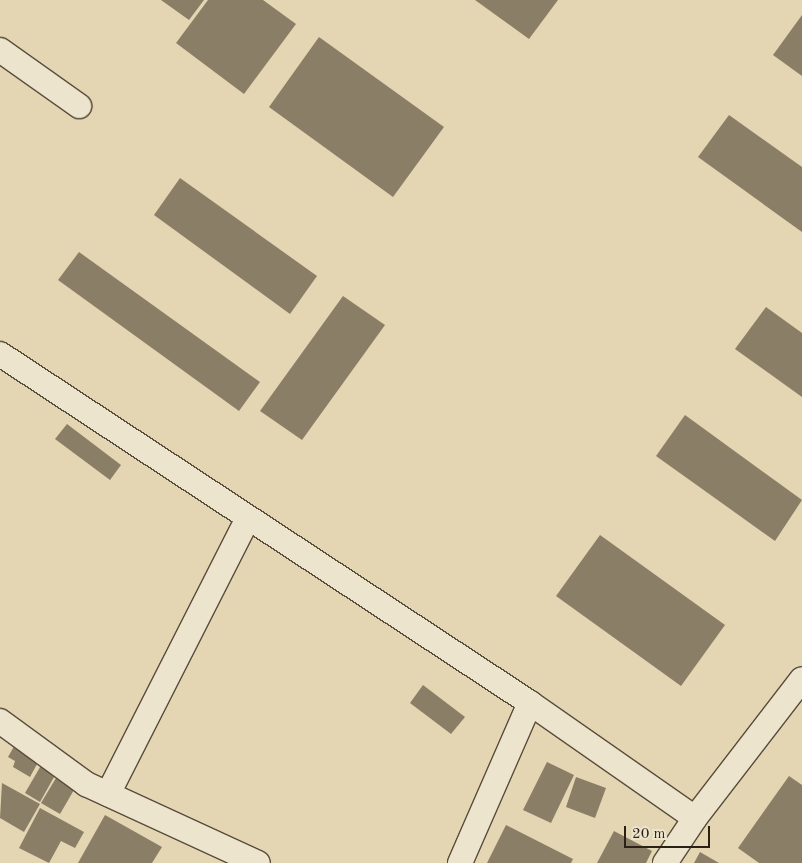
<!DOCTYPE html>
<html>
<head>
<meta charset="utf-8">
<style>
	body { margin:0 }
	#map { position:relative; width:802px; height:863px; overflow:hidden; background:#e4d5b3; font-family:"Old Standard TT",serif }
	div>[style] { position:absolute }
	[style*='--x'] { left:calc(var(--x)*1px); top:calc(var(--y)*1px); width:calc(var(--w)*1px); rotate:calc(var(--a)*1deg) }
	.building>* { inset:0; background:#8b7e67 }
	.roads { filter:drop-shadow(1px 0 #594d3c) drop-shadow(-1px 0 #594d3c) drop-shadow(0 1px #594d3c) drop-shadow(0 -1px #594d3c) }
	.minor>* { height:24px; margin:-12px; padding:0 12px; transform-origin:12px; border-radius:12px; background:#ede4ce }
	span { translate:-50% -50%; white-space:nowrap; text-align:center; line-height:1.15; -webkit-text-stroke:5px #ede4ce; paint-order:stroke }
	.scale { position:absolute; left:624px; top:826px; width:86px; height:22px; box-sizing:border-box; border:2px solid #2b2015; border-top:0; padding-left:6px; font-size:15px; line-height:18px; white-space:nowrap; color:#2b2015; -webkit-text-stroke:4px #ede4ce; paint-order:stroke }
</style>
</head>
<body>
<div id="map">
	<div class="building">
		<div style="clip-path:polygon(161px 0,204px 0,189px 20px)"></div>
		<div style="clip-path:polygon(208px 0,263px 0,296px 24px,244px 94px,176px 43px)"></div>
		<div style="clip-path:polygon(475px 0,558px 0,529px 39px)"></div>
		<div style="clip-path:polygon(802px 15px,802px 76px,773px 55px)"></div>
		<div style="clip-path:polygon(319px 37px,444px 127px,393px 197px,269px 107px)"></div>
		<div style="clip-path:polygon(729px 115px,802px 167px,802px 232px,698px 157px)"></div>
		<div style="clip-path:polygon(180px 178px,317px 276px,290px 314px,154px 215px)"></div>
		<div style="clip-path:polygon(79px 252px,260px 382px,239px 411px,58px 280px)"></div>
		<div style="clip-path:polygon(343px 296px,385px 325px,302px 440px,260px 411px)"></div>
		<div style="clip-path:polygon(766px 307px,802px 333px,802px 397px,735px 349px)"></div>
		<div style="clip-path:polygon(685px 415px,802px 500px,775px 541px,656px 456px)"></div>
		<div style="clip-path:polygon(67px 424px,121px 465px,110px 480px,55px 439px)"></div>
		<div style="clip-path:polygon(600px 535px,725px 625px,681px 686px,556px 596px)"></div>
		<div style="clip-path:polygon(423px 685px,465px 717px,451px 734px,410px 703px)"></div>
		<div style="clip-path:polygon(17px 741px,42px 755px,30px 777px,13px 767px,15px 761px,8px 757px)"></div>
		<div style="clip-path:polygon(43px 762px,58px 770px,40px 802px,25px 793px)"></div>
		<div style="clip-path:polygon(547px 762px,574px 775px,551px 823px,523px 810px)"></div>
		<div style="clip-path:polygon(59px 773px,78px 783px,60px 814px,41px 803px)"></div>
		<div style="clip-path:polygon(789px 776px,802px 785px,802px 863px,759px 863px,738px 848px)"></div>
		<div style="clip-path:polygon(576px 777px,606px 788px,595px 818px,566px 807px)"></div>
		<div style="clip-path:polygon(2px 783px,40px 804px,24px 832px,0 818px)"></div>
		<div style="clip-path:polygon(40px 808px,84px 832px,75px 848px,61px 841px,49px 863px,19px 848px)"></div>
		<div style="clip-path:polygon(105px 815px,162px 847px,152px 863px,78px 863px)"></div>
		<div style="clip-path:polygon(506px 825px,573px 859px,571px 863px,487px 863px)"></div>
		<div style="clip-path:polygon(614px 831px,652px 851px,646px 863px,597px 863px)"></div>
		<div style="clip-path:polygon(700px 852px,719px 863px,694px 863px)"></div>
	</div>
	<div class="roads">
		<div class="minor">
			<div style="--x:0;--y:50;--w:97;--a:35.3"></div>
			<div style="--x:0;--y:354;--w:635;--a:33.36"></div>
			<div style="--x:530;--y:703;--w:201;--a:34.9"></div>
			<div style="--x:0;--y:721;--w:107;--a:36.2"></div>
			<div style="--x:86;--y:784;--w:189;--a:24.7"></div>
			<div style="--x:108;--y:794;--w:307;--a:-63.1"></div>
			<div style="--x:460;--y:863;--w:175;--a:-66.4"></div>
			<div style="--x:665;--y:863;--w:54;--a:-56.3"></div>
			<div style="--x:695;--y:818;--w:175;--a:-52.4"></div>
		</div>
	</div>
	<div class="scale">20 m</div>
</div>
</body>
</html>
